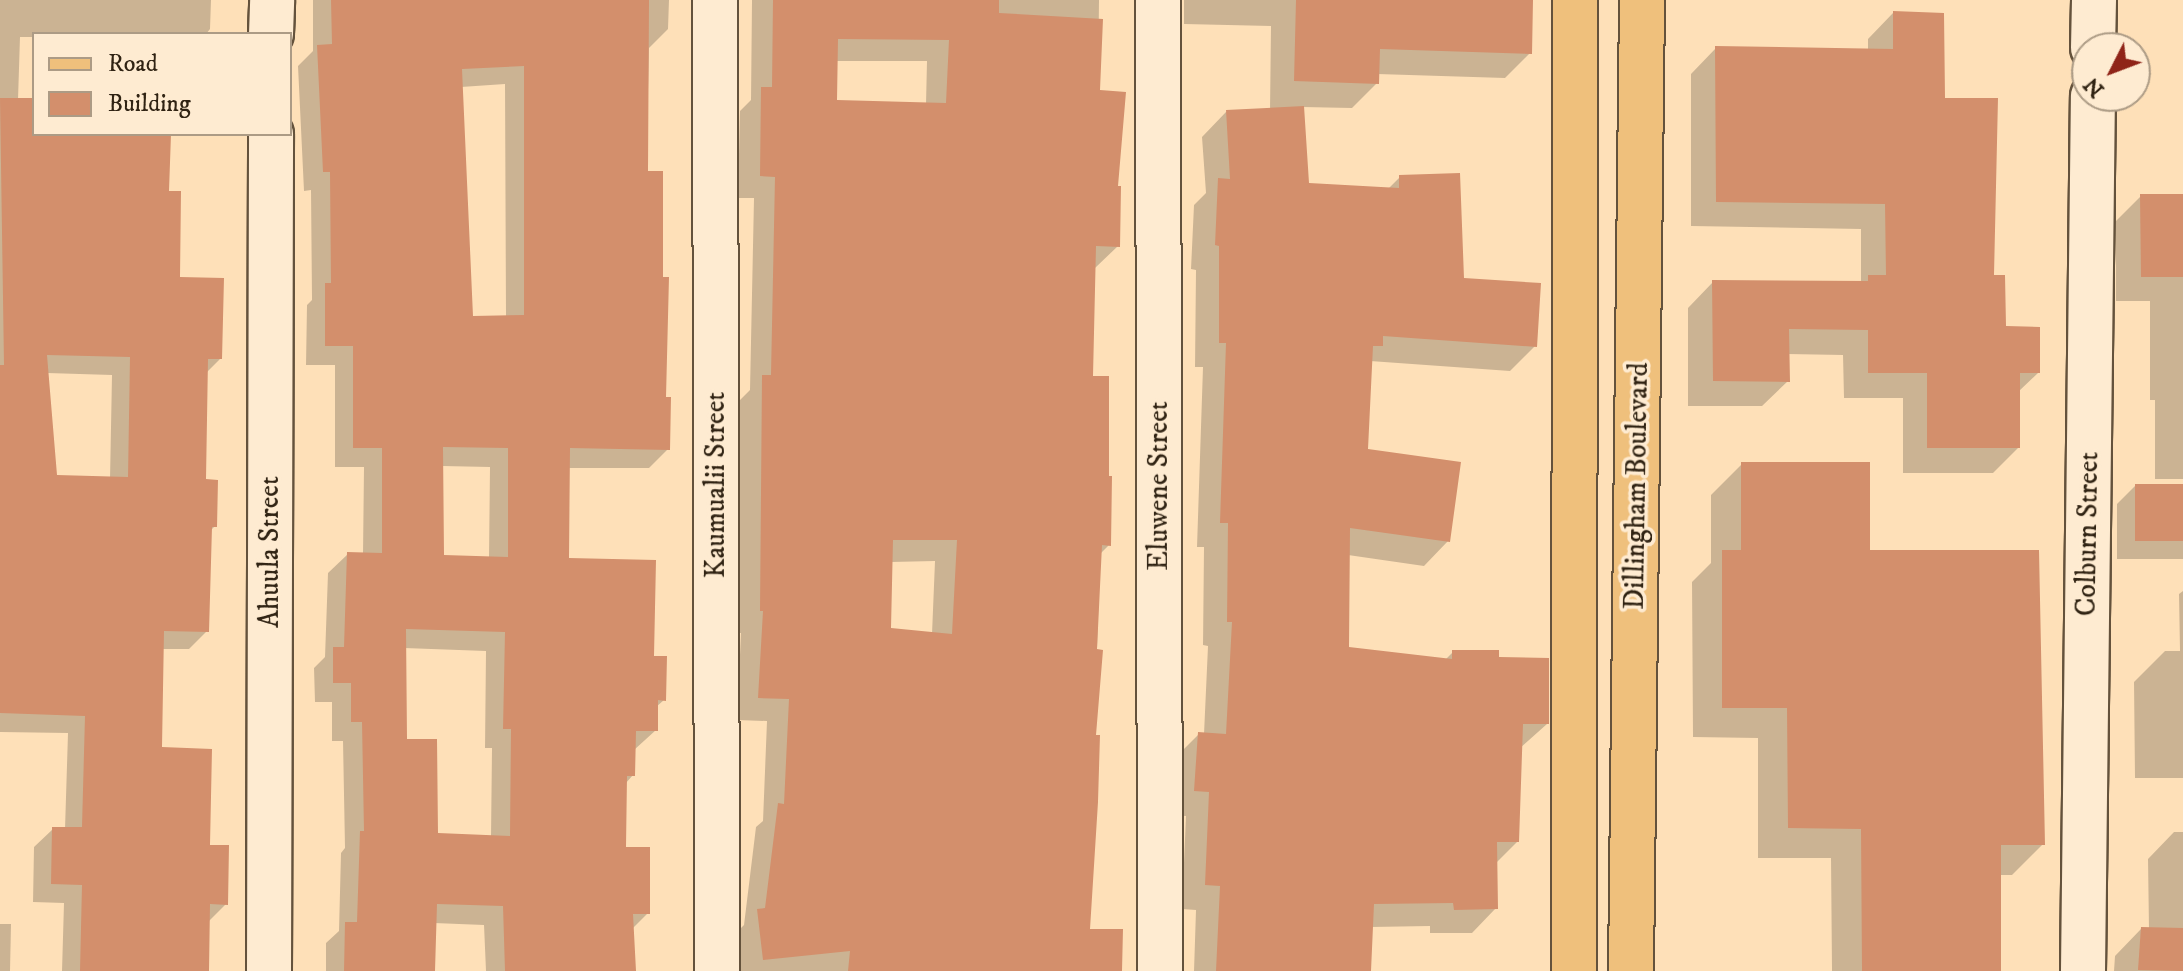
<!DOCTYPE html>
<html>
<head>
<meta charset="utf-8">
<style>
	body { margin:0 }
	#map { position:relative; width:2183px; height:971px; overflow:hidden; background:#fee0b8; font-family:"IM FELL DW Pica",serif }
	div>[style] { position:absolute }
	[style*='--x'] { left:calc(var(--x)*1px); top:calc(var(--y)*1px); width:calc(var(--w)*1px); rotate:calc(var(--a)*1deg) }
	.shadow>* { inset:0; background:#0003 }
	.building>* { inset:0; background:#d38f6c }
	.roads { filter:drop-shadow(2px 0 #64523c) drop-shadow(-2px 0 #64523c) drop-shadow(0 2px #64523c) drop-shadow(0 -2px #64523c) }
	.minor>* { height:44px; margin:-22px; padding:0 22px; transform-origin:22px; border-radius:22px; background:#feebd1 }
	.major>* { height:44px; margin:-22px; padding:0 22px; transform-origin:22px; border-radius:22px; background:#efc07c }
	span { translate:-50% -50%; white-space:nowrap; text-align:center; line-height:1.15; -webkit-text-stroke:7px #feebd1; paint-order:stroke }
	.street-label { font-size:28px; color:#302313 }
	.legend { position:absolute; left:32px; top:32px; width:260px; height:104px; box-sizing:border-box; background:#feebd1; border:2px solid #ac9b85; margin:0; padding:10px 14px; list-style:none; font-size:24px; color:#302313 }
	.legend li { display:flex; align-items:center; gap:16px; height:40px }
	.legend b { width:40px; border:2px solid #ac9b85 }
	.north { position:absolute; left:2071px; top:32px; width:80px; height:80px; box-sizing:border-box; background:#feebd1; border:2px solid #ac9b85; border-radius:50%; rotate:228deg; font-size:22px; font-weight:700; line-height:32px; text-align:center; color:#302313 }
	.north::after { content:''; display:block; margin:auto; width:28px; height:36px; background:#8f2418; clip-path:polygon(50% 0,100% 100%,50% 72%,0 100%) }
</style>
</head>
<body>
<div id="map">
	<div class="shadow">
		<div style="clip-path:polygon(evenodd,0 0,211px 0,210px 29px,206px 34px,34px 34px,34px 37px,20px 37px,18px 100px,34px 100px,34px 134px,169px 134px,167px 193px,178px 279px,220px 359px,206px 373px,204px 481px,215px 526px,210px 531px,207px 631px,189px 649px,162px 649px,160px 749px,208px 847px,226px 904px,207px 923px,206px 971px,62px 971px,64px 903px,33px 902px,34px 847px,53px 829px,65px 829px,68px 733px,0 732px,0 0,47px 373px,112px 375px,110px 479px,55px 477px,47px 373px)"></div>
		<div style="clip-path:polygon(evenodd,313px 0,669px 0,668px 29px,649px 48px,646px 173px,668px 449px,649px 468px,568px 468px,567px 560px,652px 658px,664px 700px,656px 707px,656px 730px,634px 750px,633px 775px,625px 784px,624px 849px,648px 913px,632px 929px,634px 971px,486px 971px,484px 925px,434px 923px,433px 971px,326px 971px,326px 943px,339px 931px,341px 853px,345px 848px,343px 741px,332px 741px,332px 702px,315px 702px,314px 668px,325px 657px,328px 573px,348px 554px,363px 554px,364px 467px,335px 467px,335px 365px,306px 365px,307px 305px,312px 300px,311px 190px,304px 191px,298px 66px,313px 51px,313px 0,505px 84px,506px 317px,471px 318px,461px 87px,505px 84px,313px 0,442px 466px,490px 467px,489px 559px,442px 557px,442px 466px,313px 0,404px 648px,486px 651px,485px 748px,492px 748px,491px 837px,436px 835px,405px 741px,404px 648px)"></div>
		<div style="clip-path:polygon(evenodd,752px 0,1099px 0,1098px 92px,1115px 188px,1118px 246px,1095px 268px,1091px 378px,1109px 545px,1100px 554px,1088px 931px,1120px 971px,740px 971px,736px 933px,744px 925px,756px 827px,763px 821px,767px 721px,737px 720px,741px 633px,738px 633px,740px 400px,750px 390px,754px 198px,738px 198px,740px 111px,751px 100px,752px 0,835px 61px,927px 61px,926px 104px,835px 102px,835px 61px,752px 0,935px 561px,932px 634px,889px 630px,891px 562px,935px 561px)"></div>
		<div style="clip-path:polygon(1184px 0,1531px 0,1530px 53px,1505px 78px,1377px 74px,1377px 83px,1352px 108px,1302px 107px,1307px 185px,1388px 189px,1400px 177px,1462px 280px,1535px 346px,1510px 371px,1370px 361px,1366px 451px,1448px 541px,1424px 566px,1348px 555px,1347px 649px,1444px 661px,1453px 652px,1497px 659px,1547px 724px,1520px 748px,1517px 842px,1496px 863px,1496px 908px,1472px 933px,1430px 933px,1430px 926px,1371px 927px,1369px 971px,1194px 971px,1196px 910px,1182px 909px,1186px 816px,1170px 815px,1175px 758px,1199px 734px,1204px 734px,1208px 646px,1203px 645px,1204px 547px,1197px 547px,1203px 367px,1195px 367px,1196px 270px,1191px 269px,1194px 205px,1206px 193px,1202px 137px,1226px 112px,1270px 110px,1271px 26px,1184px 24px)"></div>
		<div style="clip-path:polygon(1893px 13px,1943px 100px,2004px 328px,2038px 373px,2018px 392px,2018px 448px,1993px 473px,1903px 473px,1903px 398px,1844px 398px,1843px 355px,1787px 354px,1788px 381px,1762px 406px,1688px 406px,1688px 308px,1713px 282px,1861px 283px,1861px 229px,1691px 226px,1691px 74px,1716px 48px,1868px 51px,1868px 39px)"></div>
		<div style="clip-path:polygon(2141px 196px,2183px 196px,2183px 479px,2155px 479px,2155px 400px,2150px 400px,2150px 301px,2116px 301px,2116px 221px)"></div>
		<div style="clip-path:polygon(1742px 464px,1868px 552px,2043px 844px,2012px 875px,1999px 875px,1999px 971px,1832px 971px,1831px 858px,1758px 858px,1758px 738px,1693px 737px,1692px 582px,1711px 563px,1711px 495px)"></div>
		<div style="clip-path:polygon(2135px 486px,2183px 486px,2183px 559px,2117px 559px,2117px 504px)"></div>
		<div style="clip-path:polygon(2183px 591px,2183px 778px,2135px 778px,2134px 682px,2165px 651px,2180px 651px,2179px 594px)"></div>
		<div style="clip-path:polygon(2174px 832px,2183px 832px,2183px 971px,2114px 971px,2115px 956px,2141px 929px,2149px 930px,2148px 859px)"></div>
		<div style="clip-path:polygon(0 924px,11px 924px,10px 971px,0 971px)"></div>
	</div>
	<div class="building">
		<div style="clip-path:polygon(evenodd,331px 0,649px 0,648px 171px,663px 171px,663px 277px,669px 277px,666px 397px,671px 397px,670px 450px,570px 448px,569px 558px,656px 560px,654px 656px,667px 656px,666px 701px,658px 700px,658px 731px,636px 731px,635px 776px,627px 776px,626px 847px,650px 847px,650px 914px,633px 914px,636px 971px,505px 971px,503px 906px,437px 904px,435px 971px,344px 971px,345px 922px,357px 922px,360px 831px,364px 831px,362px 722px,351px 722px,351px 683px,333px 683px,333px 647px,344px 647px,347px 552px,382px 553px,382px 448px,353px 448px,353px 346px,325px 346px,325px 283px,331px 283px,330px 172px,323px 172px,317px 45px,332px 44px,331px 0,524px 66px,524px 315px,473px 316px,462px 69px,524px 66px,331px 0,443px 447px,508px 448px,508px 557px,444px 555px,443px 447px,331px 0,406px 629px,505px 632px,503px 729px,511px 729px,510px 836px,438px 833px,437px 739px,407px 739px,406px 629px)"></div>
		<div style="clip-path:polygon(evenodd,773px 0,999px 0,999px 13px,1103px 19px,1100px 90px,1126px 92px,1118px 186px,1121px 186px,1120px 247px,1096px 246px,1093px 376px,1109px 376px,1109px 476px,1112px 476px,1111px 546px,1102px 545px,1097px 649px,1103px 650px,1096px 735px,1100px 735px,1098px 802px,1090px 929px,1123px 929px,1122px 971px,848px 971px,850px 951px,763px 960px,757px 909px,765px 908px,778px 803px,784px 804px,789px 699px,758px 698px,763px 611px,760px 611px,762px 375px,771px 375px,775px 177px,760px 176px,761px 87px,772px 87px,773px 0,838px 39px,949px 40px,946px 103px,837px 100px,838px 39px,773px 0,893px 540px,957px 540px,952px 634px,891px 628px,893px 540px)"></div>
		<div style="clip-path:polygon(1296px 0,1533px 0,1532px 54px,1380px 49px,1379px 84px,1294px 81px)"></div>
		<div style="clip-path:polygon(1893px 11px,1944px 13px,1945px 98px,1998px 98px,1994px 275px,2005px 275px,2006px 326px,2040px 327px,2040px 373px,2020px 373px,2020px 448px,1927px 448px,1927px 373px,1868px 373px,1868px 330px,1789px 329px,1790px 382px,1713px 381px,1712px 280px,1868px 281px,1868px 275px,1886px 275px,1885px 204px,1716px 202px,1715px 46px,1893px 49px)"></div>
		<div style="clip-path:polygon(evenodd,0 98px,34px 98px,34px 134px,171px 134px,169px 191px,181px 191px,180px 277px,224px 278px,222px 359px,208px 359px,206px 479px,218px 480px,217px 527px,212px 527px,209px 632px,164px 631px,162px 747px,212px 749px,210px 845px,229px 845px,228px 905px,210px 904px,209px 971px,80px 971px,82px 885px,51px 884px,52px 827px,82px 827px,85px 716px,0 713px,0 365px,4px 365px,0 98px,47px 355px,130px 357px,128px 477px,57px 475px,47px 355px)"></div>
		<div style="clip-path:polygon(1304px 106px,1309px 183px,1399px 188px,1399px 175px,1460px 173px,1464px 278px,1541px 283px,1537px 347px,1383px 336px,1383px 346px,1373px 346px,1368px 449px,1461px 462px,1450px 542px,1350px 528px,1349px 647px,1452px 659px,1452px 650px,1499px 650px,1499px 657px,1549px 658px,1549px 724px,1523px 724px,1519px 842px,1497px 842px,1498px 909px,1454px 910px,1453px 903px,1374px 904px,1371px 971px,1216px 971px,1220px 886px,1205px 885px,1209px 792px,1194px 791px,1198px 732px,1226px 734px,1232px 622px,1227px 622px,1228px 523px,1220px 523px,1226px 343px,1219px 343px,1219px 246px,1215px 245px,1218px 178px,1230px 179px,1226px 110px)"></div>
		<div style="clip-path:polygon(2140px 194px,2183px 194px,2183px 277px,2141px 277px)"></div>
		<div style="clip-path:polygon(1741px 462px,1870px 462px,1870px 550px,2039px 550px,2045px 845px,2001px 845px,2001px 971px,1862px 971px,1861px 829px,1788px 828px,1787px 708px,1722px 708px,1722px 550px,1741px 550px)"></div>
		<div style="clip-path:polygon(2135px 484px,2183px 484px,2183px 541px,2135px 541px)"></div>
		<div style="clip-path:polygon(2141px 927px,2183px 928px,2183px 971px,2138px 970px)"></div>
	</div>
	<div class="roads">
		<div class="minor">
			<div style="--x:715;--y:0;--w:971;--a:89.88"></div>
			<div style="--x:1158;--y:0;--w:971;--a:89.88"></div>
			<div style="--x:271;--y:34;--w:34;--a:-88"></div>
			<div style="--x:2093;--y:48;--w:48;--a:-88.8"></div>
			<div style="--x:269;--y:971;--w:837;--a:-89.86"></div>
			<div style="--x:2083;--y:971;--w:875;--a:-89.35"></div>
		</div>
		<div class="major">
			<div style="--x:1574;--y:971;--w:971;--a:-89.94"></div>
			<div style="--x:1631;--y:971;--w:971;--a:-89.35"></div>
		</div>
	</div>
	<div class="street-label">
		<span style="left:716px;top:485px;rotate:-90deg">Kaumualii Street</span>
		<span style="left:1159px;top:486px;rotate:-90deg">Eluwene Street</span>
		<span style="left:1637px;top:486px;rotate:-89deg">Dillingham Boulevard</span>
		<span style="left:2088px;top:534px;rotate:-89deg">Colburn Street</span>
		<span style="left:270px;top:552px;rotate:-90deg">Ahuula Street</span>
	</div>
	<ul class="legend">
	<li><b style="height:10px;background:#efc07c"></b>Road</li>
	<li><b style="height:22px;background:#d38f6c"></b>Building</li>
	</ul>
	<div class="north">N</div>
</div>
</body>
</html>
